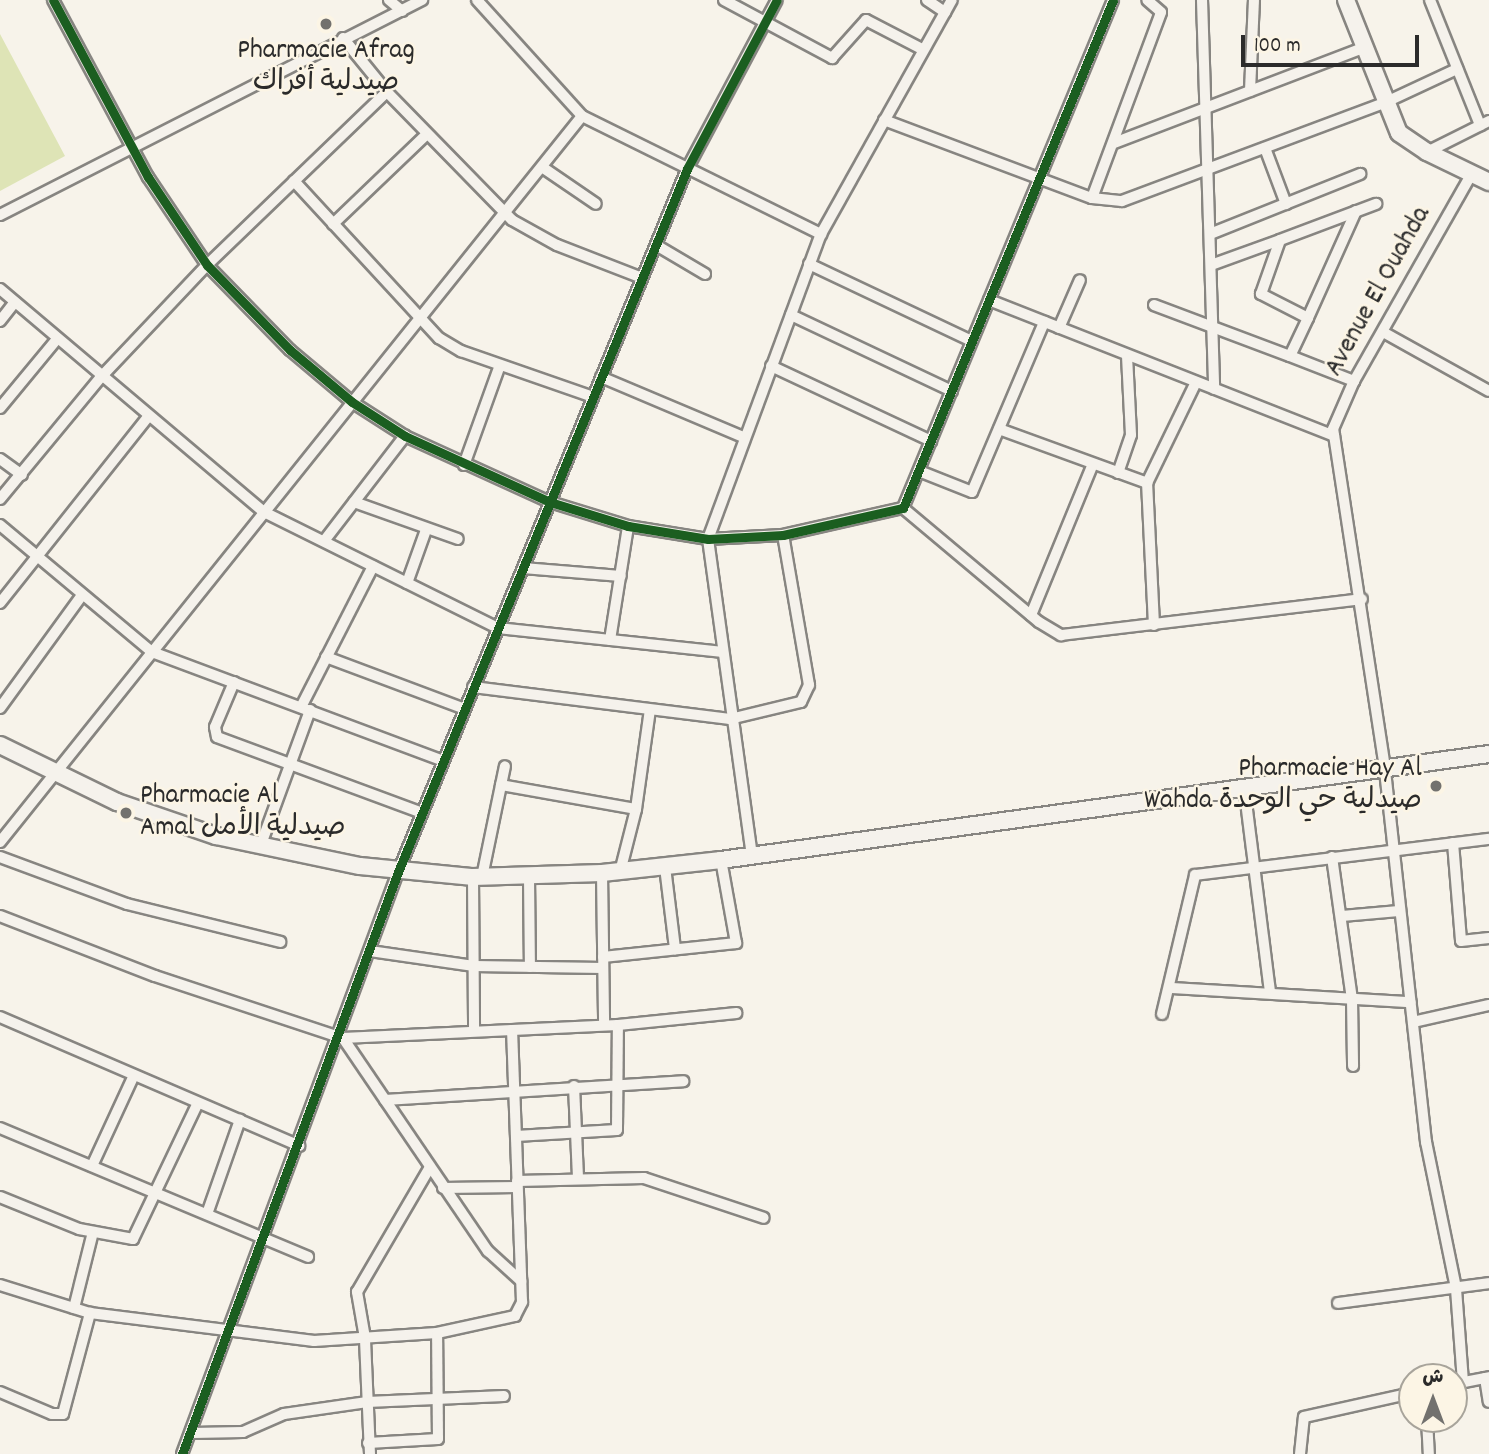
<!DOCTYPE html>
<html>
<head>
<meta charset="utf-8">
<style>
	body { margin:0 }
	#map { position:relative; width:1489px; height:1454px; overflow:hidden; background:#f7f3ea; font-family:Dekko,"Playpen Sans Arabic",sans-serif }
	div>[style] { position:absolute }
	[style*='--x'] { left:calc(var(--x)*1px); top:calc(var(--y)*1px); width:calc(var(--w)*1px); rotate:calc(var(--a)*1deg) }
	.green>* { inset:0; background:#dee4b6 }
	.roads { filter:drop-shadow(2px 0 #878581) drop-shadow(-2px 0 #878581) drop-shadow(0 2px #878581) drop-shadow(0 -2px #878581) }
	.street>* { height:10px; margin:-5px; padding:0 5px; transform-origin:5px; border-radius:5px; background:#f5f2ec }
	.secondary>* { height:16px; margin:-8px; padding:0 8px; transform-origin:8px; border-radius:8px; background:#f5f2ec }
	.cycleway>* { height:9px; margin:-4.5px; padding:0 4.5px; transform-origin:4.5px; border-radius:4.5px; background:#1b5e20 }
	.dots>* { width:19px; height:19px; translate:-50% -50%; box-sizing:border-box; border:4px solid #fcf5e5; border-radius:50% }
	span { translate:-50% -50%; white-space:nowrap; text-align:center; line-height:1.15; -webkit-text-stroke:5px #fcf5e5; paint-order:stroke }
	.poi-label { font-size:28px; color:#2b2b2b }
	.right { translate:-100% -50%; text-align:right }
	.left { translate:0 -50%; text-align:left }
	.street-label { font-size:28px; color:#2b2b2b }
	.north { position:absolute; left:1398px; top:1363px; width:70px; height:70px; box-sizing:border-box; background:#fcf5e5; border:2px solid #a8a49b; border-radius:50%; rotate:0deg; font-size:19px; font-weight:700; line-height:28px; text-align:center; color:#2b2b2b }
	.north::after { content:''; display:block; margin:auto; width:24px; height:32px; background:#72716e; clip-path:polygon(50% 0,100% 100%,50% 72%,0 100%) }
	.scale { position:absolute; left:1241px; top:35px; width:178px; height:32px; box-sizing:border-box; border:4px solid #2b2b2b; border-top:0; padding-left:9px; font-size:21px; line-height:24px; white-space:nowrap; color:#2b2b2b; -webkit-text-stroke:5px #fcf5e5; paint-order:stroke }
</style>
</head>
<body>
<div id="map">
	<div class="green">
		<div style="clip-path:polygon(0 34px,65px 156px,0 191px)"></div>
	</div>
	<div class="roads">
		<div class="street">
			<div style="--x:53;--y:0;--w:201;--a:61.8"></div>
			<div style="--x:148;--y:177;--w:106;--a:56.2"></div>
			<div style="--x:207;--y:265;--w:119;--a:45.7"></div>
			<div style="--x:290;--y:350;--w:81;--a:40"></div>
			<div style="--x:352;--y:402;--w:63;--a:32.7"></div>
			<div style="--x:405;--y:436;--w:159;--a:24.5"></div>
			<div style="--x:550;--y:502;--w:82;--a:17.1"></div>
			<div style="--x:628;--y:526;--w:81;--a:9.2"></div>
			<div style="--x:708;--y:539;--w:75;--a:-3.1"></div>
			<div style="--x:783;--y:535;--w:123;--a:-12.7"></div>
			<div style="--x:903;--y:508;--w:550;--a:-67.54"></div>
			<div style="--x:389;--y:0;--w:17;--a:40"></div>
			<div style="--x:477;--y:0;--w:156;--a:47.8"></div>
			<div style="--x:582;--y:116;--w:267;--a:26.3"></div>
			<div style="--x:724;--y:0;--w:123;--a:28.2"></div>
			<div style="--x:832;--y:58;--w:51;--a:-48.2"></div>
			<div style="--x:866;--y:20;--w:63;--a:27.4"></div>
			<div style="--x:927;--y:0;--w:22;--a:34"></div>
			<div style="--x:1202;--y:0;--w:389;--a:88.2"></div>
			<div style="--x:1430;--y:0;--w:135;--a:68.2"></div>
			<div style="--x:343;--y:38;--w:70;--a:50.8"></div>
			<div style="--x:387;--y:92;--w:179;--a:45.7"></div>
			<div style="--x:512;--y:220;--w:51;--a:29.1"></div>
			<div style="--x:557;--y:245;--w:91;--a:21.2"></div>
			<div style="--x:1250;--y:91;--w:91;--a:-87.5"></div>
			<div style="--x:884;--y:120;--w:222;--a:20.6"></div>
			<div style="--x:1092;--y:198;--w:30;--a:6"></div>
			<div style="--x:1122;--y:201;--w:280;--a:-20.5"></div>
			<div style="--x:1384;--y:103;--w:81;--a:-25"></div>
			<div style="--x:1114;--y:143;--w:267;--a:-20.9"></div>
			<div style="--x:1265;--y:148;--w:60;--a:69.4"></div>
			<div style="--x:1427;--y:152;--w:69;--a:-26.6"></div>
			<div style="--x:542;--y:167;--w:65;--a:34.4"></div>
			<div style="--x:294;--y:181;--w:214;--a:47.3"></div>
			<div style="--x:439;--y:338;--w:26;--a:31"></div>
			<div style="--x:461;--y:351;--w:140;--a:19.2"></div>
			<div style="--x:1092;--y:198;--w:198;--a:-69.6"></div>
			<div style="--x:1161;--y:12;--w:18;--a:-139"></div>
			<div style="--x:1356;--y:211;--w:117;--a:114.2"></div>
			<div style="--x:1308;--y:318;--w:53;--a:-152.9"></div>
			<div style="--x:1261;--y:294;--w:57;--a:-70.6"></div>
			<div style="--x:1280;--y:240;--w:103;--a:-20.6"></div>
			<div style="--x:0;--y:215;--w:474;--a:-27"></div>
			<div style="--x:333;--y:224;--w:130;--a:-43.8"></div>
			<div style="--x:1210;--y:234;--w:162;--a:-21.8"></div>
			<div style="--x:656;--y:245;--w:57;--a:30.6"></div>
			<div style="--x:809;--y:264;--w:180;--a:25.3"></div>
			<div style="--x:1211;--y:265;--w:73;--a:-19.9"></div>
			<div style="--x:0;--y:289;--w:346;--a:40.2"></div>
			<div style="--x:264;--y:512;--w:261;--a:26.4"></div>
			<div style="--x:498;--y:628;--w:226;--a:6.1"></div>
			<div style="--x:989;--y:300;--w:371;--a:21.5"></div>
			<div style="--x:1154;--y:305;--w:145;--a:20.6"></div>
			<div style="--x:1290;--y:356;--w:42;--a:-64.7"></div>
			<div style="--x:791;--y:315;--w:178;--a:25.3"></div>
			<div style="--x:0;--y:321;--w:24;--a:-52"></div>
			<div style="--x:1059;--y:328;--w:52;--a:-66.4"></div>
			<div style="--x:1383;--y:332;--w:121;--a:29.1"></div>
			<div style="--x:1290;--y:356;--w:69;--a:21.3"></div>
			<div style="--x:771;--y:366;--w:177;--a:25.1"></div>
			<div style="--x:601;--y:377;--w:154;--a:22.9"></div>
			<div style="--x:0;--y:408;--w:89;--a:-50.4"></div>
			<div style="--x:999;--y:429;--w:158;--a:20"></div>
			<div style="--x:0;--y:459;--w:27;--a:36"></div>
			<div style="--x:464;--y:465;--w:106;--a:-70.2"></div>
			<div style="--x:919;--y:471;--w:57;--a:21.6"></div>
			<div style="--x:972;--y:492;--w:185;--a:-67"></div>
			<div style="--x:1118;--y:473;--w:40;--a:-71.1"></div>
			<div style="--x:1131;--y:435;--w:80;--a:-92.9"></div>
			<div style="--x:0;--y:499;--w:158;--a:-50.4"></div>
			<div style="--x:101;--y:377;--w:154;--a:-46.6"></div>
			<div style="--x:207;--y:265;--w:250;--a:-43.9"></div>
			<div style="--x:354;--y:502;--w:110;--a:19.6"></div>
			<div style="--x:903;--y:508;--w:177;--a:40"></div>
			<div style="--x:1039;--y:622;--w:26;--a:31"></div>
			<div style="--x:1061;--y:635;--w:303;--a:-6.8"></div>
			<div style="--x:0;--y:525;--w:198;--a:39.9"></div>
			<div style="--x:152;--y:652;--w:311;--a:20.5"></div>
			<div style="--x:324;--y:541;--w:133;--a:-52.4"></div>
			<div style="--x:523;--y:568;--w:98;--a:4.7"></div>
			<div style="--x:407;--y:583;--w:56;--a:-70.3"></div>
			<div style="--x:0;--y:603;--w:239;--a:-51.5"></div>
			<div style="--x:1031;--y:615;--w:163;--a:-67.7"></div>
			<div style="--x:1154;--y:625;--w:142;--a:-92.8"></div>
			<div style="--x:1147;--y:483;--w:112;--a:-64.1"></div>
			<div style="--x:610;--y:640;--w:115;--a:-81"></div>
			<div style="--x:326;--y:657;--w:148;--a:20.5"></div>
			<div style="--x:234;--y:682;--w:49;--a:112.9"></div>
			<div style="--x:215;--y:727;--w:10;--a:79"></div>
			<div style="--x:217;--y:737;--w:219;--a:20.3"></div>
			<div style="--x:473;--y:687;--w:259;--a:7.1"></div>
			<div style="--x:730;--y:719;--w:73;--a:-13.5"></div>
			<div style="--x:801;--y:702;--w:19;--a:-65"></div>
			<div style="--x:809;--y:685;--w:152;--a:-99.8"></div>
			<div style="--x:301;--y:707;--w:158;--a:-62.9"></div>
			<div style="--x:0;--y:708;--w:140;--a:-54"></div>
			<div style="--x:501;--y:785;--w:137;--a:10.1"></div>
			<div style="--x:1244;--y:786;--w:207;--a:82.8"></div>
			<div style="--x:0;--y:842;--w:930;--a:-51.28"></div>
			<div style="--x:1453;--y:843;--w:98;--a:85.3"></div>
			<div style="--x:1461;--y:941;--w:28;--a:-6"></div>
			<div style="--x:260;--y:847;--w:146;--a:-69.9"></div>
			<div style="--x:752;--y:856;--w:320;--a:-97.9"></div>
			<div style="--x:708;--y:539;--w:325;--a:-69.7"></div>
			<div style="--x:821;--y:234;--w:268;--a:-60.8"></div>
			<div style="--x:0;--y:857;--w:135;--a:20.3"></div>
			<div style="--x:127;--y:904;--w:158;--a:13.9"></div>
			<div style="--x:1332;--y:857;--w:143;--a:82"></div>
			<div style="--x:1352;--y:999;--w:67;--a:89.1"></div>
			<div style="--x:665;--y:867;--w:83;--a:83"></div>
			<div style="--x:620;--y:872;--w:65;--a:-75.7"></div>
			<div style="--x:636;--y:809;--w:100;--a:-82"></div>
			<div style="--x:602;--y:873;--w:152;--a:89.2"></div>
			<div style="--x:473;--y:877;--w:154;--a:89.6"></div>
			<div style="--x:482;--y:877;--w:113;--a:-78.3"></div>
			<div style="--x:529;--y:877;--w:90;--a:89.4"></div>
			<div style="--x:0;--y:916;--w:166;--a:21.2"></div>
			<div style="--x:155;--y:976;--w:198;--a:18.3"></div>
			<div style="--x:343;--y:1038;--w:275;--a:-2.7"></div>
			<div style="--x:618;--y:1025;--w:119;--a:-5.8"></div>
			<div style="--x:1342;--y:916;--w:57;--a:-5"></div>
			<div style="--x:370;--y:951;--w:105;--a:8.2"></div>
			<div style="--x:474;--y:966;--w:129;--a:0.9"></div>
			<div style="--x:603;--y:957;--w:134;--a:-6"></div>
			<div style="--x:736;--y:943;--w:84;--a:-100.2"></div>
			<div style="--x:1172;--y:988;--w:239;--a:3.4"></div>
			<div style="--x:1162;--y:1014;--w:143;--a:-76.6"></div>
			<div style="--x:1195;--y:875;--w:296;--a:-7"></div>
			<div style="--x:0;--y:1017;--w:326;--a:23.3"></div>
			<div style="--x:1413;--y:1022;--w:78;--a:-12.6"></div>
			<div style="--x:343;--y:1038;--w:258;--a:55.8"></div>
			<div style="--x:488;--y:1251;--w:45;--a:42.3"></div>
			<div style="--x:574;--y:1086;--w:93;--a:87.5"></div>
			<div style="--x:385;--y:1100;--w:299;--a:-3.6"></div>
			<div style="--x:0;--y:1128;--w:334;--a:22.7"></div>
			<div style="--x:516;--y:1136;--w:101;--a:-3.4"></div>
			<div style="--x:617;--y:1130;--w:105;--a:-89.5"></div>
			<div style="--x:92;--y:1166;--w:100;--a:-65.2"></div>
			<div style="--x:517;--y:1181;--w:127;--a:-1.4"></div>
			<div style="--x:644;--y:1178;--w:126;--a:18.4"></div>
			<div style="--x:443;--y:1188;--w:74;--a:-0.8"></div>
			<div style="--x:0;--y:1197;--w:85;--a:22.1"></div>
			<div style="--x:79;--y:1229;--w:55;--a:10.5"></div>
			<div style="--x:133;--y:1239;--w:151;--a:-64.5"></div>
			<div style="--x:207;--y:1214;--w:100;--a:-70.7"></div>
			<div style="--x:0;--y:1285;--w:94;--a:17.3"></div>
			<div style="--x:90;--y:1313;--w:226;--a:7.1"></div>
			<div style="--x:314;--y:1341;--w:123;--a:-3.7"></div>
			<div style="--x:437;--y:1333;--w:80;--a:-12.3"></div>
			<div style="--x:515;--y:1316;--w:16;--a:-63"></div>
			<div style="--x:522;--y:1302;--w:272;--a:-92.1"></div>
			<div style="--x:1338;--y:1303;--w:152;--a:-7.5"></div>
			<div style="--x:74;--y:1308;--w:78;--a:-76"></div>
			<div style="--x:1485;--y:1378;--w:24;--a:81"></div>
			<div style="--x:1463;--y:1382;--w:94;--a:-94.3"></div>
			<div style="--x:1456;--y:1288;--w:149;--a:-101.6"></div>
			<div style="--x:1426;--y:1142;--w:376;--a:-96.3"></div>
			<div style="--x:1385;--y:768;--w:343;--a:-98.7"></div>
			<div style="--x:1333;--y:429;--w:52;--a:-66.4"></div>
			<div style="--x:1354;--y:381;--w:239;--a:-60.4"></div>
			<div style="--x:1454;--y:1384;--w:36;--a:-11"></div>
			<div style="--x:0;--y:1392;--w:56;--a:22.9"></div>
			<div style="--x:52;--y:1414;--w:11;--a:0"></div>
			<div style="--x:63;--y:1414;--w:105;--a:-75"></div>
			<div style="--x:1427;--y:1419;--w:35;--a:87"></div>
			<div style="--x:193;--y:1433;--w:50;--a:-1.1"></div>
			<div style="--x:243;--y:1432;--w:45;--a:-23.7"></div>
			<div style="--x:284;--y:1414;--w:84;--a:-8.2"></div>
			<div style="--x:367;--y:1402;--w:137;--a:-2.5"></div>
			<div style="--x:368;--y:1443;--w:70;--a:-3.3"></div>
			<div style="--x:438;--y:1439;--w:106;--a:-90.5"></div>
			<div style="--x:182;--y:1454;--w:621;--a:-69.64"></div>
			<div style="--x:398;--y:872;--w:760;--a:-67.65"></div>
			<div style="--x:687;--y:169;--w:191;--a:-62"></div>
			<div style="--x:370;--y:1454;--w:116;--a:-92.5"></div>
			<div style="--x:365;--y:1338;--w:47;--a:-99.9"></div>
			<div style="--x:357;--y:1292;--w:143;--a:-59.7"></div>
			<div style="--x:1300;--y:1454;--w:37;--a:-84"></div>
			<div style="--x:1304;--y:1417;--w:111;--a:-12.5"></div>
		</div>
		<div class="secondary">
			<div style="--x:1346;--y:0;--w:143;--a:68.3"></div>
			<div style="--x:1399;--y:133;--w:34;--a:34"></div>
			<div style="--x:1427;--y:152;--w:69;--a:25.8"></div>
			<div style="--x:0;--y:745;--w:130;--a:26"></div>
			<div style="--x:117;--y:802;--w:105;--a:19"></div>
			<div style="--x:216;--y:836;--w:147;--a:11.8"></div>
			<div style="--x:360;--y:866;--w:114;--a:5.6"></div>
			<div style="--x:473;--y:877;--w:129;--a:-1.8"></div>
			<div style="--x:602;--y:873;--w:120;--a:-6.2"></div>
			<div style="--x:721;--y:860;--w:775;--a:-7.86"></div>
		</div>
	</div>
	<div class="cycleway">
		<div style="--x:53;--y:0;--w:201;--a:61.8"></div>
		<div style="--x:148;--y:177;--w:106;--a:56.2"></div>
		<div style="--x:207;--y:265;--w:119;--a:45.7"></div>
		<div style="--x:290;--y:350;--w:81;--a:40"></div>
		<div style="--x:352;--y:402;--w:63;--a:32.7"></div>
		<div style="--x:405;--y:436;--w:159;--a:24.5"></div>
		<div style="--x:550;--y:502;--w:82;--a:17.1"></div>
		<div style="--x:628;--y:526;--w:81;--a:9.2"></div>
		<div style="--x:708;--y:539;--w:75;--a:-3.1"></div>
		<div style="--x:783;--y:535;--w:123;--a:-12.7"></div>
		<div style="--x:903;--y:508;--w:550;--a:-67.54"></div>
		<div style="--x:182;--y:1454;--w:621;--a:-69.64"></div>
		<div style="--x:398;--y:872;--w:760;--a:-67.65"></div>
		<div style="--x:687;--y:169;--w:191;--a:-62"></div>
	</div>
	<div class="dots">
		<div style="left:326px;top:24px;background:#72716e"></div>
		<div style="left:1436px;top:786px;background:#72716e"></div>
		<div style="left:126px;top:813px;background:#72716e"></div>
	</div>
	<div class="poi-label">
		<span style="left:326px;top:68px">Pharmacie Afrag<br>صيدلية أفراك</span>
		<span class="right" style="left:1422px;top:786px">Pharmacie Hay Al<br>Wahda صيدلية حي الوحدة</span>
		<span class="left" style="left:140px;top:813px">Pharmacie Al<br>Amal صيدلية الأمل</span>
	</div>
	<div class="street-label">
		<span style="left:1379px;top:292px;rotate:-61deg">Avenue El Ouahda</span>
	</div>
	<div class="north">ش</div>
	<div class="scale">100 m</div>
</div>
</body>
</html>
